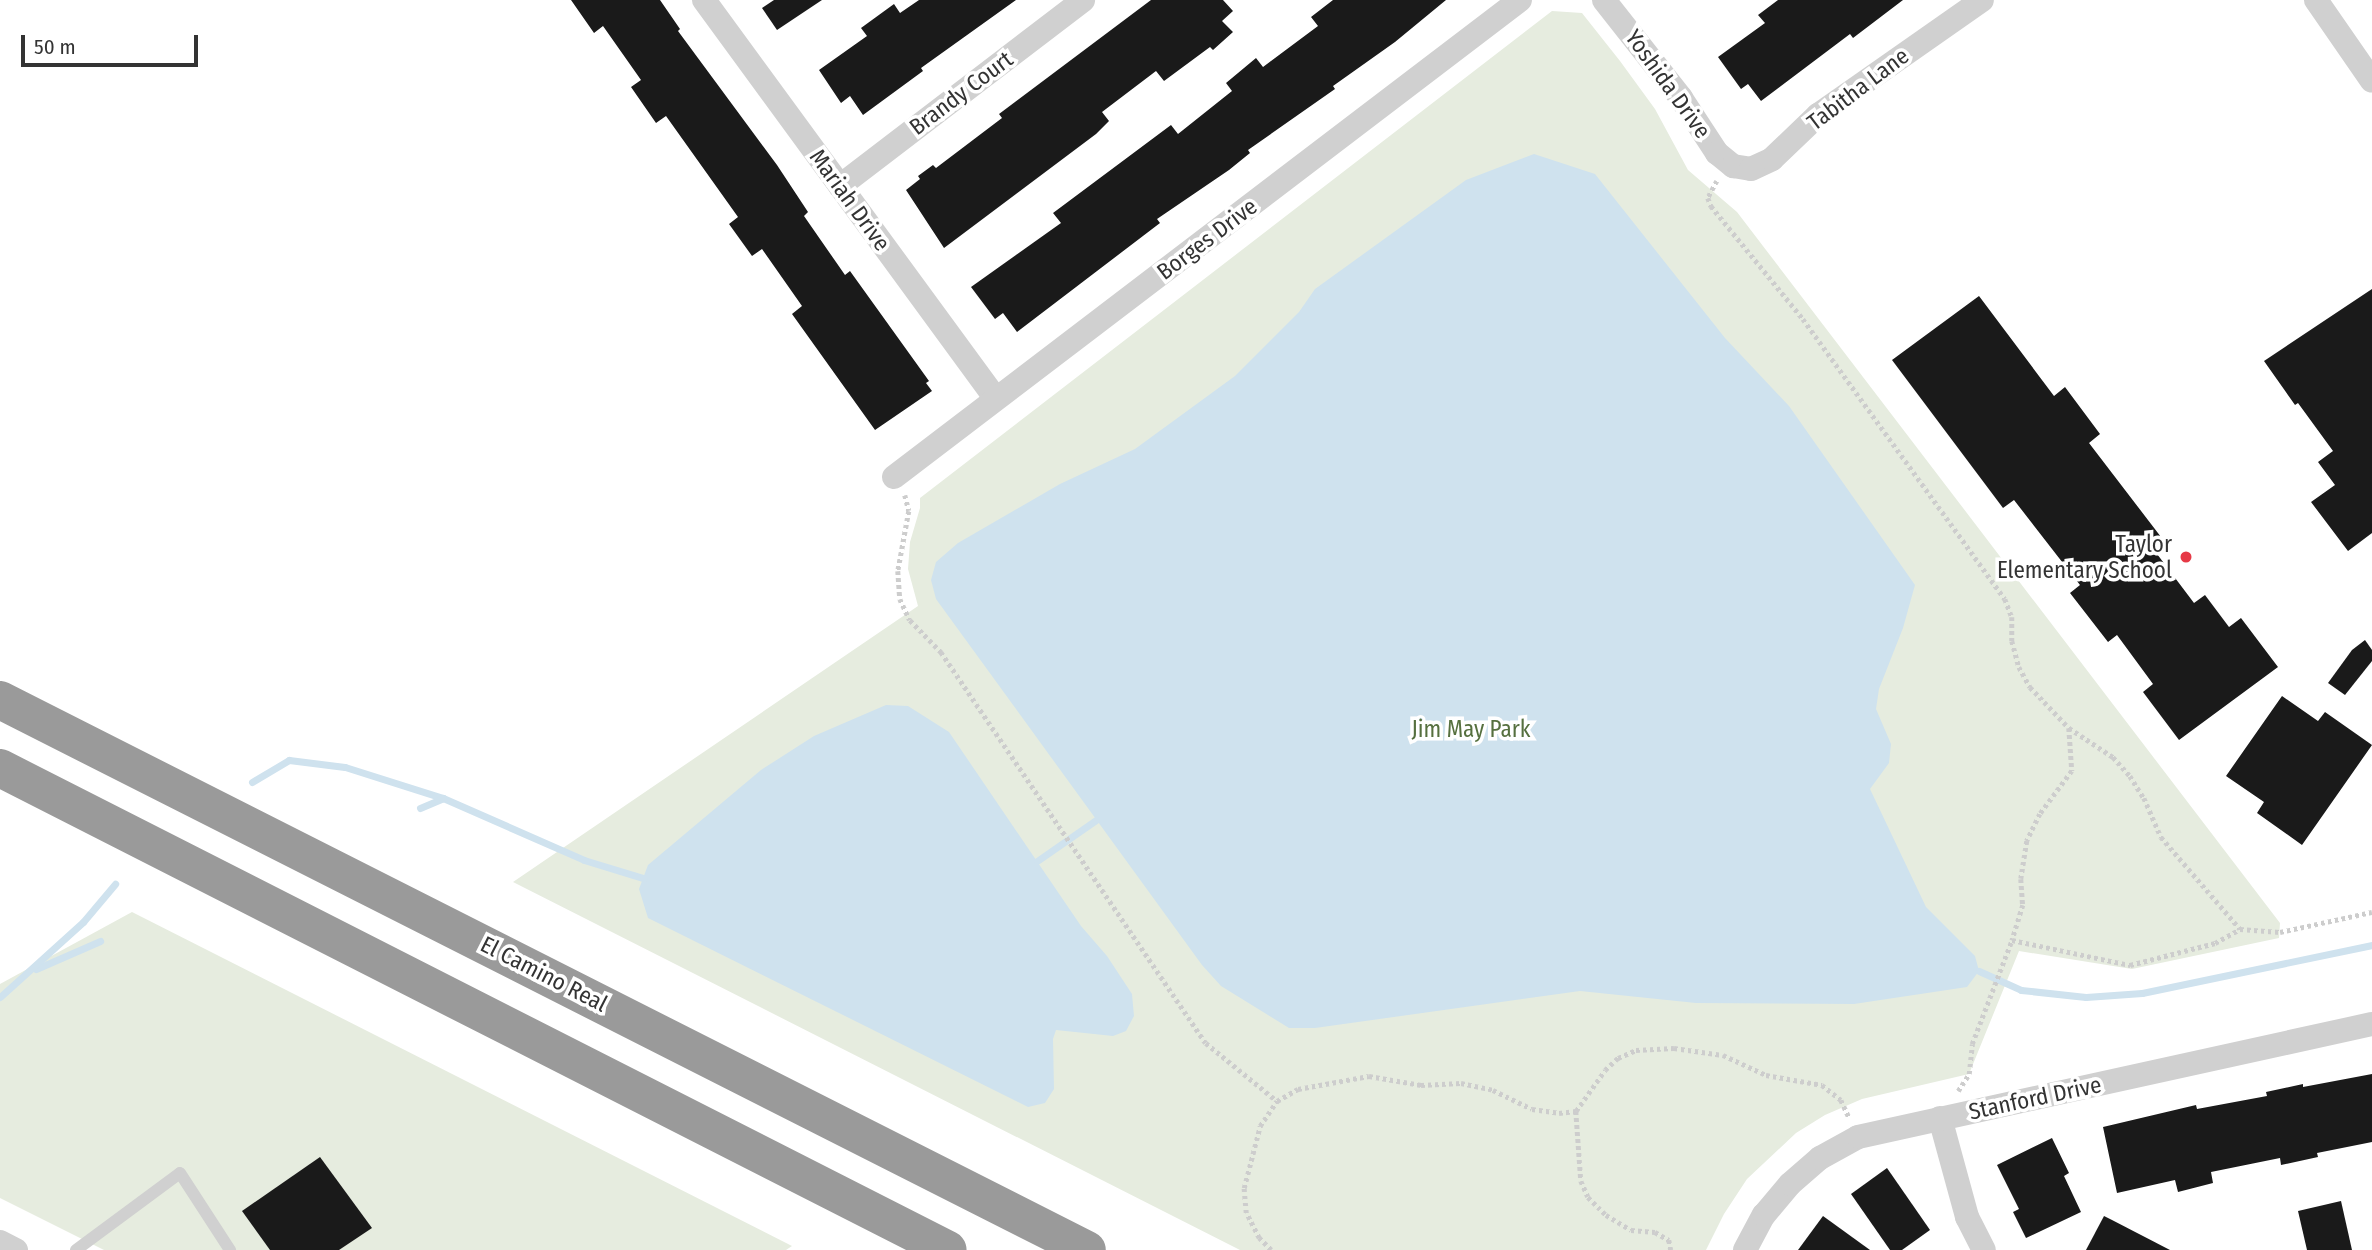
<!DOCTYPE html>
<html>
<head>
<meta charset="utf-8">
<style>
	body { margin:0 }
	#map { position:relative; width:2372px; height:1250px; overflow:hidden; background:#fff; font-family:"Fira Sans Condensed",sans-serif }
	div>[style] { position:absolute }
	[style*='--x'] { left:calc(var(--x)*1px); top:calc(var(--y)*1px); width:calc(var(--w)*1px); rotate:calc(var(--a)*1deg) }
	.green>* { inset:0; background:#e6ecdf }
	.water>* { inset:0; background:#cfe2ee }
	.stream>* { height:7px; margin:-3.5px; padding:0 3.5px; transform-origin:3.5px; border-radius:3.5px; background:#cfe2ee }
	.building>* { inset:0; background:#1a1a1a }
	.path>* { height:4.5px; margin-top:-2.25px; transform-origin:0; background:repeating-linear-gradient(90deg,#cdcdcd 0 3.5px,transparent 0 7px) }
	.lane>* { height:12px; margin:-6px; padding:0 6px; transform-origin:6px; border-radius:6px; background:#d0d0d0 }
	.street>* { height:24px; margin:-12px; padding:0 12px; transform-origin:12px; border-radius:12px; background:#d0d0d0 }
	.highway>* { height:38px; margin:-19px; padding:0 19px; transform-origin:19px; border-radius:19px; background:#9a9a9a }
	.dots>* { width:19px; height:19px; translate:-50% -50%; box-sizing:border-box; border:4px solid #fff; border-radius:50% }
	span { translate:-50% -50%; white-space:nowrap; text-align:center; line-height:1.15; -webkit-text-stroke:7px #fff; paint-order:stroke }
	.street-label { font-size:23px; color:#333 }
	.poi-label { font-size:23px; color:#333 }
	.right { translate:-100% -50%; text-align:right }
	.park-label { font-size:23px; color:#56703f }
	.scale { position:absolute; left:21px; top:35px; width:177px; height:32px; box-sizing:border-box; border:4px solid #333; border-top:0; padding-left:9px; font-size:21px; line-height:24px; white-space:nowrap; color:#333; -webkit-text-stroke:5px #fff; paint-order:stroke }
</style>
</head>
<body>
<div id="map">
	<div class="green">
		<div style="clip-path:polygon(1552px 11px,1582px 13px,1620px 61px,1655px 109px,1688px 170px,1737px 212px,2280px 923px,2279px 938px,2132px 969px,2019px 951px,1969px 1074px,1862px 1099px,1825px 1115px,1796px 1133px,1747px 1179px,1724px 1214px,1706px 1250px,1240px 1250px,513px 882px,918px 606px,908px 569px,910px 542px,920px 508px,920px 498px)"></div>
		<div style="clip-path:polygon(132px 912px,792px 1246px,786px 1250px,104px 1250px,0 1198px,0 984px)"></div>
	</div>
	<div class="water">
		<div style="clip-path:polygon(1534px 154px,1595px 174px,1725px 338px,1789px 406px,1915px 585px,1903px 628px,1879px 689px,1876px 709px,1891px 744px,1889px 763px,1870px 789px,1926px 907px,1975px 956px,1979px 971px,1967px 987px,1854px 1004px,1696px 1003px,1580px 991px,1315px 1028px,1289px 1028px,1221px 986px,1202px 965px,936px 599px,931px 580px,936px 562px,958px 543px,1060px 484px,1135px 449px,1235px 376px,1299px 312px,1315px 289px,1466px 180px)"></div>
		<div style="clip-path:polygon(886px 705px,908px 706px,949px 732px,1081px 926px,1107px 956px,1132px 994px,1134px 1016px,1126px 1031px,1113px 1036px,1056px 1030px,1053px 1039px,1054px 1089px,1045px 1103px,1028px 1107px,648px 918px,639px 889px,648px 865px,761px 770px,814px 736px)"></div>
	</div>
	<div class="stream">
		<div style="--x:252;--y:782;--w:43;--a:-30.7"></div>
		<div style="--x:289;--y:760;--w:56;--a:7.1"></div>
		<div style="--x:345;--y:767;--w:103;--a:17.6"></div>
		<div style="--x:443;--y:798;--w:154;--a:23.7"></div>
		<div style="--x:584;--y:860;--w:62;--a:17"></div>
		<div style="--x:420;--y:808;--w:25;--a:-23"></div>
		<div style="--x:1037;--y:861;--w:72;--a:-34.8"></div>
		<div style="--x:36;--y:969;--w:70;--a:-23.6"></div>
		<div style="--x:1979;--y:971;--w:46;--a:24.3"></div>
		<div style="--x:2021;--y:990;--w:65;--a:6.1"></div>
		<div style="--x:2086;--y:997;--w:56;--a:-4.1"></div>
		<div style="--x:2142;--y:993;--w:235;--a:-11.8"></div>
		<div style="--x:0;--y:997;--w:112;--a:-42.1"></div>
		<div style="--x:83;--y:922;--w:50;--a:-49.9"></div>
	</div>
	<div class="building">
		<div style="clip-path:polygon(571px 0,660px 0,680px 29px,678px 31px,777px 165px,808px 212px,804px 216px,845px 275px,850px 271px,929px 381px,926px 383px,932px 391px,875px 430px,792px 314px,802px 306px,762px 249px,752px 256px,729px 224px,738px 217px,666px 116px,656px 123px,631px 87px,641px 80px,603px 26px,594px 33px)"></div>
		<div style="clip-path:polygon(774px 0,822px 0,777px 30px,762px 8px)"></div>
		<div style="clip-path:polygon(919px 0,1016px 0,921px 68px,923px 71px,863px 115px,850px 96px,841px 103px,819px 70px,867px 36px,861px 28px,894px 4px,900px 13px)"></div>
		<div style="clip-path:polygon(1151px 0,1223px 0,1233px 11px,1222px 21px,1233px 32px,1213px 50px,1210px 47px,1164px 81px,1156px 71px,1102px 112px,1109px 121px,1096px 134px,944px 248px,906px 190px,920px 179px,918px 176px,933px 165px,936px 168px,1002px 118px,999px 114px)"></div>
		<div style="clip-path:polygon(1333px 0,1446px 0,1395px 42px,1333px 86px,1335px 89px,1248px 150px,1250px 153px,1229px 170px,1157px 219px,1160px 223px,1017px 332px,1003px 313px,995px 319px,971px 287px,1061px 223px,1053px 213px,1171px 125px,1178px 134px,1232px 91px,1226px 83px,1256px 58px,1263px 67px,1318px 26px,1311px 17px)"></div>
		<div style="clip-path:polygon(1778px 0,1903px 0,1853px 38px,1850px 34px,1761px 101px,1748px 84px,1741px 89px,1718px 57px,1765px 23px,1758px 15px)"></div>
		<div style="clip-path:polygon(2372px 289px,2372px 533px,2348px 551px,2311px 502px,2335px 485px,2318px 462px,2333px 451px,2298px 403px,2295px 405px,2264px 361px)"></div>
		<div style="clip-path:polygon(1979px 296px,2054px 396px,2065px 387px,2100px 434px,2089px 443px,2161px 537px,2151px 546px,2194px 603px,2205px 595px,2229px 627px,2241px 618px,2278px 667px,2179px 740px,2143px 692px,2153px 684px,2117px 635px,2108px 642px,2070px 593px,2080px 585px,2014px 500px,2003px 508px,1892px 360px)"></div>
		<div style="clip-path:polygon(2365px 640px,2372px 650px,2372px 661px,2345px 695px,2328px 683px,2352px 650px)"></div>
		<div style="clip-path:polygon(2282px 696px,2318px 721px,2325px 712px,2372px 745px,2302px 845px,2257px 813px,2264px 802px,2226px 776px)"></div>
		<div style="clip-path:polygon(2372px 1074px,2372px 1142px,2317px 1153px,2318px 1157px,2281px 1165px,2280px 1158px,2211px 1172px,2213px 1183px,2178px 1192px,2175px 1180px,2117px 1193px,2103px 1127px,2196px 1105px,2197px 1109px,2267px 1096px,2266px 1092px,2303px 1084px,2303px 1087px)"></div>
		<div style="clip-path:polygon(2052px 1138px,2069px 1173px,2064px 1176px,2081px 1212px,2026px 1238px,2013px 1212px,2019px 1209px,1997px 1165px)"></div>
		<div style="clip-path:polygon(320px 1157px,372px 1228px,339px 1250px,270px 1250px,242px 1211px)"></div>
		<div style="clip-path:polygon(1887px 1168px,1930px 1230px,1902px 1250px,1890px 1250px,1851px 1194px)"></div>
		<div style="clip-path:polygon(2341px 1201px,2352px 1250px,2307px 1250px,2298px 1211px)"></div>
		<div style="clip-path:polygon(1823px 1216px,1870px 1250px,1798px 1250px)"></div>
		<div style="clip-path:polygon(2104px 1216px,2112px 1220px,2170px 1250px,2086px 1250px)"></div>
	</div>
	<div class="path">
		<div style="--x:1717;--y:181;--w:19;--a:118"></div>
		<div style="--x:1708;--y:198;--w:9;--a:69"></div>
		<div style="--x:1711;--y:206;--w:146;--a:50.8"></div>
		<div style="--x:1803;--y:319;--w:345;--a:54.2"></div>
		<div style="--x:2005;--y:599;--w:19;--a:69"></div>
		<div style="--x:2012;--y:617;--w:24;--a:90"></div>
		<div style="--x:2012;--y:641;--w:27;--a:75"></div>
		<div style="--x:2019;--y:667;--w:23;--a:61"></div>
		<div style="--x:2030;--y:687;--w:57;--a:46.4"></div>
		<div style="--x:2069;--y:728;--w:43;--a:86"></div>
		<div style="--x:2072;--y:771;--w:54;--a:126.7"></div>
		<div style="--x:2040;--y:814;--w:30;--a:116"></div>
		<div style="--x:2027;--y:841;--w:38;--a:99"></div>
		<div style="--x:2021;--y:879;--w:26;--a:86"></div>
		<div style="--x:2023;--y:905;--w:37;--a:107"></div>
		<div style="--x:2012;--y:940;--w:121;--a:12"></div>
		<div style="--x:2130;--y:965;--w:88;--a:-14.5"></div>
		<div style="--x:2215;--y:943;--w:29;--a:-29"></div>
		<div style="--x:2240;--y:929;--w:40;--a:4.3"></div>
		<div style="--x:2280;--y:932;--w:94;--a:-12.3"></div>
		<div style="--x:905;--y:495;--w:16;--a:76"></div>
		<div style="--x:909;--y:511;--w:61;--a:100.4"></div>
		<div style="--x:898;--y:571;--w:28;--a:86"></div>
		<div style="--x:900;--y:599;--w:23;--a:65"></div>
		<div style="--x:910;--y:620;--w:45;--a:45.9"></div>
		<div style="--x:941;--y:652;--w:472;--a:55.9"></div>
		<div style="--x:1206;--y:1043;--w:92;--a:39.2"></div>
		<div style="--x:2069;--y:728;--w:53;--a:33.4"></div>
		<div style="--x:2113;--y:757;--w:25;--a:48"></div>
		<div style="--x:2130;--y:776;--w:26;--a:58"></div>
		<div style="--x:2144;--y:798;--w:43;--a:66.4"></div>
		<div style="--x:2161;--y:837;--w:121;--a:49.3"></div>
		<div style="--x:1958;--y:1091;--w:20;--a:-57"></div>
		<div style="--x:1969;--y:1074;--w:30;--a:-84"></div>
		<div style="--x:1972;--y:1044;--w:111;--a:-69"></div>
		<div style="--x:1576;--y:1111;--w:70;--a:85.9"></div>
		<div style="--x:1581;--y:1181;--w:17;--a:66"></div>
		<div style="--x:1588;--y:1197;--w:25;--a:45"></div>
		<div style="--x:1606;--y:1215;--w:29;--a:31"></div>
		<div style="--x:1631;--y:1230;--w:24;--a:5"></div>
		<div style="--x:1655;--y:1232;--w:16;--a:30"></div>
		<div style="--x:1669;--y:1240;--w:10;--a:79"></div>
		<div style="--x:1271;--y:1250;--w:17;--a:-135"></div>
		<div style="--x:1259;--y:1238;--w:28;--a:-117"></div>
		<div style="--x:1246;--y:1213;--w:25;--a:-95"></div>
		<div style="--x:1244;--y:1188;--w:64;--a:-75.5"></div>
		<div style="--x:1260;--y:1126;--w:30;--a:-56"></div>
		<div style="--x:1277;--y:1101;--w:24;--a:-30"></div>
		<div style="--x:1298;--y:1089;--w:72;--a:-10.4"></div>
		<div style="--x:1369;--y:1076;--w:53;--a:9.8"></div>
		<div style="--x:1421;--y:1085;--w:40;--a:-2.9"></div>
		<div style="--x:1461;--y:1083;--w:33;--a:12"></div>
		<div style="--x:1493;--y:1090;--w:43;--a:26"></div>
		<div style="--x:1532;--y:1109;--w:27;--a:8"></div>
		<div style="--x:1559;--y:1113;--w:17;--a:-7"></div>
		<div style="--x:1576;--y:1111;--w:50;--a:-54.7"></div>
		<div style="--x:1605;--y:1070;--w:18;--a:-43"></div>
		<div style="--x:1618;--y:1058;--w:20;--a:-24"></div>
		<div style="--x:1636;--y:1050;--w:38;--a:-3"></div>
		<div style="--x:1674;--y:1048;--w:49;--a:8.1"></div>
		<div style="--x:1723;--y:1055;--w:47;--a:24.9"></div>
		<div style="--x:1766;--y:1075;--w:57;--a:10.1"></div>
		<div style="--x:1822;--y:1085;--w:24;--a:38"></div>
		<div style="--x:1841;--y:1100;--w:19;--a:65"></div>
	</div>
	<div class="lane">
		<div style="--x:76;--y:1250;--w:129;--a:-36.5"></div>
		<div style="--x:180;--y:1173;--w:92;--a:57"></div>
	</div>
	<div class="street">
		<div style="--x:704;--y:0;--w:494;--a:53.8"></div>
		<div style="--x:1604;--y:0;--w:125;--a:51.8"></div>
		<div style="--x:1681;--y:98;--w:66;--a:56.8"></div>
		<div style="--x:1717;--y:153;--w:21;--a:39"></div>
		<div style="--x:1733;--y:166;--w:18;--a:9"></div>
		<div style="--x:1751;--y:169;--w:23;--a:-25"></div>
		<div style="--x:1772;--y:159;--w:64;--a:-43.7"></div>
		<div style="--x:1818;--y:115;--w:200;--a:-35"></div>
		<div style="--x:2316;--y:0;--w:98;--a:55.3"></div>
		<div style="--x:840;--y:186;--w:306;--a:-37.4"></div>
		<div style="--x:894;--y:477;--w:787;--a:-37.31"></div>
		<div style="--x:1940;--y:1118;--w:103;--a:74.7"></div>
		<div style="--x:1967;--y:1217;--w:37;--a:63"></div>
		<div style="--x:0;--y:1242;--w:18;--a:27"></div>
		<div style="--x:1745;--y:1250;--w:40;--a:-62"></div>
		<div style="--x:1764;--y:1215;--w:40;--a:-50"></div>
		<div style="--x:1790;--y:1184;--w:40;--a:-41"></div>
		<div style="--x:1820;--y:1158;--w:43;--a:-28.9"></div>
		<div style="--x:1858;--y:1137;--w:526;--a:-12.4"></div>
	</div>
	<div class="highway">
		<div style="--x:0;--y:700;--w:1218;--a:26.84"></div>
		<div style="--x:0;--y:768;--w:1063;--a:26.95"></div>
	</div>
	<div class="dots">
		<div style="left:2186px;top:557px;background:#e63946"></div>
	</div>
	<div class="street-label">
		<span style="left:1668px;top:84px;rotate:54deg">Yoshida Drive</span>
		<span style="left:1858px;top:89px;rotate:-37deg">Tabitha Lane</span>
		<span style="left:961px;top:93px;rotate:-37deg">Brandy Court</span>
		<span style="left:850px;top:200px;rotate:54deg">Mariah Drive</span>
		<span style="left:1207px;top:239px;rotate:-37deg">Borges Drive</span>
		<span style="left:544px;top:974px;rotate:27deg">El Camino Real</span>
		<span style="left:2035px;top:1098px;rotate:-12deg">Stanford Drive</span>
	</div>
	<div class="poi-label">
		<span class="right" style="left:2172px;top:557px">Taylor<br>Elementary School</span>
	</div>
	<div class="park-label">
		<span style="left:1471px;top:729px">Jim May Park</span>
	</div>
	<div class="scale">50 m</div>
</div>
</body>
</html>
